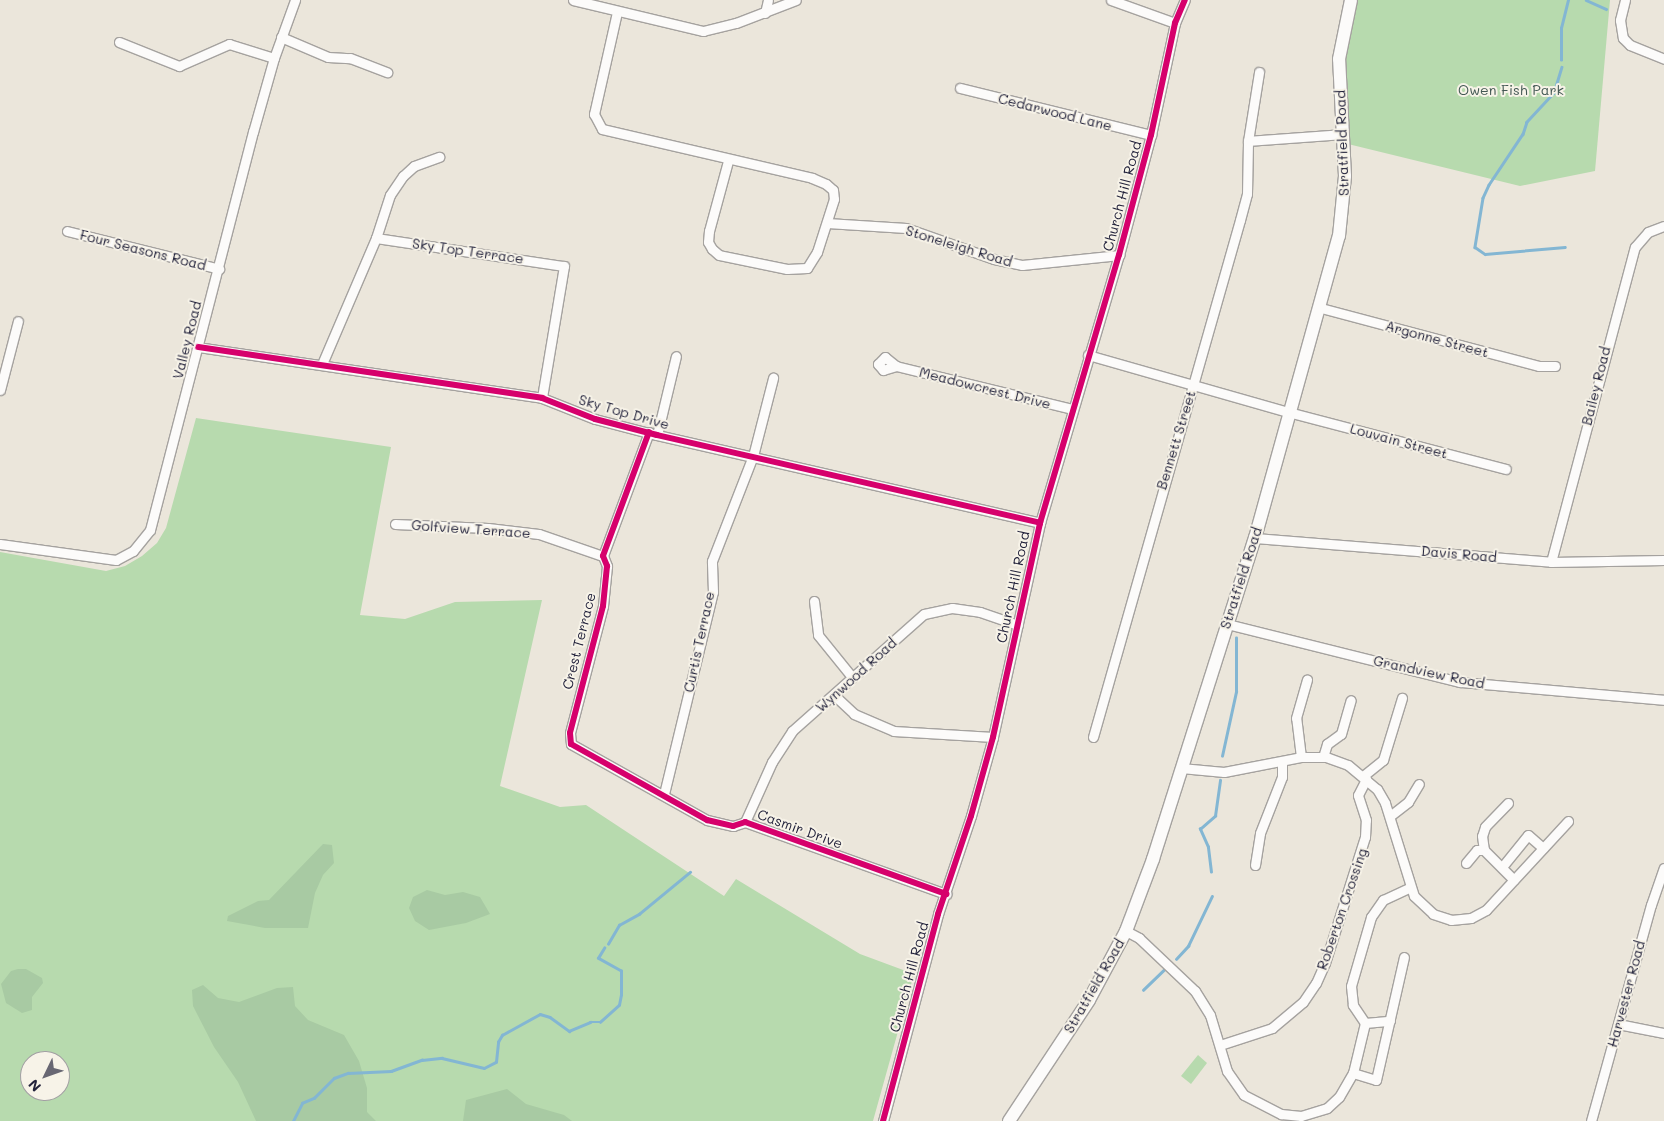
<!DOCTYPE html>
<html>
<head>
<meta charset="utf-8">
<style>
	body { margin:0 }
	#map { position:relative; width:1664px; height:1121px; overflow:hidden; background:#ebe6db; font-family:Mali,sans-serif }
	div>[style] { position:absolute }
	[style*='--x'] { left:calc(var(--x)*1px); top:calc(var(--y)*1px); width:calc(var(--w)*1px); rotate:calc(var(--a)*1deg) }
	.green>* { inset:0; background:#b7daae }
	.forest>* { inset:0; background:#a8caa3 }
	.stream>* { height:2.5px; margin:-1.25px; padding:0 1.25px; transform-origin:1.25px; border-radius:1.25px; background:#83b6d3 }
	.roads { filter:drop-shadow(1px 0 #a5a29f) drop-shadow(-1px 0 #a5a29f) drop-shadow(0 1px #a5a29f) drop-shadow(0 -1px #a5a29f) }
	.street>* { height:9px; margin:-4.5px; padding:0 4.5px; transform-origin:4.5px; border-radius:4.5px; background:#fcfbfa }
	.secondary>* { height:12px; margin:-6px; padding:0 6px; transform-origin:6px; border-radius:6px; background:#fcfbfa }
	.cycleway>* { height:6px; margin:-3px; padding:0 3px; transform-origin:3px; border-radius:3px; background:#d6006c }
	span { translate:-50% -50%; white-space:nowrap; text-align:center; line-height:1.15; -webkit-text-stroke:4px #f7f3e8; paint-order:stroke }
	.park-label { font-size:14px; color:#425753 }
	.street-label { font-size:14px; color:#22223b }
	.north { position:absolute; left:20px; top:1051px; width:50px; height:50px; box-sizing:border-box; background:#f7f3e8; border:1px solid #a29fa3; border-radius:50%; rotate:228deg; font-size:14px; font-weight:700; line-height:20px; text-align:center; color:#22223b }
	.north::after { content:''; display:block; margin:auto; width:18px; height:22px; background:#686773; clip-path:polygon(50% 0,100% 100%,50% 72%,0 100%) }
</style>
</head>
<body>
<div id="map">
	<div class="green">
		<div style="clip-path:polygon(1356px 0,1610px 0,1595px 171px,1520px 186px,1348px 144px,1343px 56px)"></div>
		<div style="clip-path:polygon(evenodd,196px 418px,391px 447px,360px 615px,405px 619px,455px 602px,542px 600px,500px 786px,560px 807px,586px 805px,724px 896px,736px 879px,860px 954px,914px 974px,873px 1121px,0 1121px,0 552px,106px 571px,125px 566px,142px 556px,157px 543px,166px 528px,196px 418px,30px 1061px,60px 1061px,60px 1091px,30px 1091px,30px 1061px)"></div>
		<div style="clip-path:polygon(1198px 1055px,1207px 1063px,1191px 1084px,1181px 1076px)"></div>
	</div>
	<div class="forest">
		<div style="clip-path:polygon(323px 844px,332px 845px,334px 863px,323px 875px,315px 893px,308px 928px,265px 928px,227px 921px,228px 916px,258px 901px,269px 900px)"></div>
		<div style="clip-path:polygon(427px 890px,445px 895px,463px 892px,480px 897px,490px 914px,466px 923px,429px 930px,415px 921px,409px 908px,413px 897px)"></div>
		<div style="clip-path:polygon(18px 969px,26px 969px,42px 978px,43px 983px,32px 997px,32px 1010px,22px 1013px,6px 1003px,1px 984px,11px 971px)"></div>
		<div style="clip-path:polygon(203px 985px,218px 998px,239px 1002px,277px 988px,293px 987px,295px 1006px,308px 1020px,344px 1035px,359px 1061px,367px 1088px,367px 1112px,376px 1121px,256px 1121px,238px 1082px,214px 1047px,193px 1006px,192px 990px)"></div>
		<div style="clip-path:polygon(507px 1089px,526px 1104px,564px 1115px,572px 1121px,463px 1121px,466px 1100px)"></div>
	</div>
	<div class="stream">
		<div style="--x:1586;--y:0;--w:22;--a:24"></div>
		<div style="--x:1561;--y:60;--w:32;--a:-90"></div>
		<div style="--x:1561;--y:28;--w:29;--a:-76"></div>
		<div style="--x:1562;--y:67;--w:27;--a:107"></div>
		<div style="--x:1554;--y:93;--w:40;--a:133"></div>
		<div style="--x:1527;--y:122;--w:13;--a:108"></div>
		<div style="--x:1523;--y:134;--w:61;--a:123.7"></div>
		<div style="--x:1489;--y:185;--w:14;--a:115"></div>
		<div style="--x:1483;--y:198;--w:50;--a:99.3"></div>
		<div style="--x:1475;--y:247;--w:12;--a:35"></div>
		<div style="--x:1485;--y:254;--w:80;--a:-5"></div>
		<div style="--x:1222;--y:756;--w:66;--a:-77.7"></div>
		<div style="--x:1236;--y:692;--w:54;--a:-90"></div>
		<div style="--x:1211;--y:872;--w:25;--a:-97"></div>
		<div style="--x:1208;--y:847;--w:20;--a:-114"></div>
		<div style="--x:1200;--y:829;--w:20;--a:-41"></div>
		<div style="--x:1215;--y:816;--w:36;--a:-82"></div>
		<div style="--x:608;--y:944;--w:22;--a:-60"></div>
		<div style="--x:619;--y:925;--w:23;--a:-29"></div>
		<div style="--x:639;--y:914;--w:66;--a:-39.5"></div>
		<div style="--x:1176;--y:959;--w:18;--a:-47"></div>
		<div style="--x:1188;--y:946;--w:55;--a:-64.4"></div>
		<div style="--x:1143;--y:990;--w:29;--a:-44"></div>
		<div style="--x:293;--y:1121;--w:20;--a:-63"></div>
		<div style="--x:302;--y:1103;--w:13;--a:-23"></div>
		<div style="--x:314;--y:1098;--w:28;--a:-45"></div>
		<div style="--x:334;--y:1078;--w:15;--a:-20"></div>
		<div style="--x:348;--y:1073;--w:43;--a:-2.7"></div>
		<div style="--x:391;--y:1071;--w:33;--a:-20"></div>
		<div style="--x:422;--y:1060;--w:20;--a:-6"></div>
		<div style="--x:442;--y:1058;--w:43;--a:13.4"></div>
		<div style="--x:484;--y:1068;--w:13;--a:-27"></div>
		<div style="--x:496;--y:1062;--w:20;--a:-84"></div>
		<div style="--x:498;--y:1042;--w:8;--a:-60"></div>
		<div style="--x:502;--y:1035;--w:43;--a:-28.9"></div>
		<div style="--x:540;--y:1014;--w:10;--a:17"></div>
		<div style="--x:550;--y:1017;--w:24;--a:36"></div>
		<div style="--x:569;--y:1031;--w:23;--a:-23"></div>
		<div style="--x:590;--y:1022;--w:10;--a:0"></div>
		<div style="--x:600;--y:1022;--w:25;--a:-42"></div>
		<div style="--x:619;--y:1005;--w:10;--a:-79"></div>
		<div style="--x:621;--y:995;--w:24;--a:-90"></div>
		<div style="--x:621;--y:971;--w:26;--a:-151"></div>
		<div style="--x:598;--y:958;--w:12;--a:-59"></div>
	</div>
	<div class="roads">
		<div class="street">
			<div style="--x:573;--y:0;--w:134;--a:13.4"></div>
			<div style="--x:703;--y:31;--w:34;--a:-14"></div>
			<div style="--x:736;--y:23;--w:64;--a:-21"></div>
			<div style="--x:1111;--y:0;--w:68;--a:19.8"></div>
			<div style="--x:1625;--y:0;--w:21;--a:104"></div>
			<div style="--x:1620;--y:20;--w:18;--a:81"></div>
			<div style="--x:1623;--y:38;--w:10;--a:45"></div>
			<div style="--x:1630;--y:45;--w:37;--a:22"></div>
			<div style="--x:617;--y:12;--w:105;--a:102.7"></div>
			<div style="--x:594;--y:114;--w:17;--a:62"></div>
			<div style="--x:602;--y:129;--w:216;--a:13.1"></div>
			<div style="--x:812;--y:178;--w:15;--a:23"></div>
			<div style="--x:826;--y:184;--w:9;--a:41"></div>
			<div style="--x:833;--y:190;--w:9;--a:84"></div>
			<div style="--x:834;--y:199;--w:56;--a:107.8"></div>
			<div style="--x:817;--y:252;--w:19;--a:122"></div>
			<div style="--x:807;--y:268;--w:20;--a:177"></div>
			<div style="--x:787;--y:269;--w:69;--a:-168.4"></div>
			<div style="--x:719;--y:255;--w:9;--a:-139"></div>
			<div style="--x:712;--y:249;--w:8;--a:-120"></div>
			<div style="--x:708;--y:242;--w:11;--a:-85"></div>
			<div style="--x:709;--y:231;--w:73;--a:-74.8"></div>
			<div style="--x:765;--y:13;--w:13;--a:-77"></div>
			<div style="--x:281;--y:37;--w:51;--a:23.1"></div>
			<div style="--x:328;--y:57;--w:22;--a:3"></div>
			<div style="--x:350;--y:58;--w:40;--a:21"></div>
			<div style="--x:119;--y:42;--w:65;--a:21.8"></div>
			<div style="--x:179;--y:66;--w:55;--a:-23.7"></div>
			<div style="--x:229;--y:44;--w:47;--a:17.3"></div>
			<div style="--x:960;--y:88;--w:197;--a:13.8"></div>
			<div style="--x:1248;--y:141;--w:95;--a:-4.2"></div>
			<div style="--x:827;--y:223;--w:79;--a:3.6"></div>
			<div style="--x:906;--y:228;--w:93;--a:19.4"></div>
			<div style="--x:994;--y:259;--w:29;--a:12"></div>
			<div style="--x:1022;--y:265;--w:98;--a:-5.9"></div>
			<div style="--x:67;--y:231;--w:157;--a:14"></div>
			<div style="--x:376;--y:238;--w:190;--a:8.5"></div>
			<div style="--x:564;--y:266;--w:134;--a:99.5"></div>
			<div style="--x:1321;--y:308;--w:226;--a:14.9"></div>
			<div style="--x:1539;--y:366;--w:16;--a:0"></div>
			<div style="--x:198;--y:347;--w:348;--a:8.4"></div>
			<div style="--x:542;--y:398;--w:57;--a:21.6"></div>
			<div style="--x:595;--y:419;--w:64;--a:14.5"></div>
			<div style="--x:657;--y:435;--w:393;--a:12.9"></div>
			<div style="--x:1088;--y:355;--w:212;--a:15.9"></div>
			<div style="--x:1292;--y:413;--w:221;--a:14.7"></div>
			<div style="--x:322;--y:364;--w:137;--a:-66.8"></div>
			<div style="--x:376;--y:238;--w:45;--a:-72"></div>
			<div style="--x:390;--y:195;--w:23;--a:-56"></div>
			<div style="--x:403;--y:176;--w:15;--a:-42"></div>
			<div style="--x:414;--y:166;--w:27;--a:-20"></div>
			<div style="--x:896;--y:366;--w:14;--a:-141"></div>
			<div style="--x:885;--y:357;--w:10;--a:135"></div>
			<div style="--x:878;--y:364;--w:8;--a:50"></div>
			<div style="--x:883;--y:370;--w:14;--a:-17"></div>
			<div style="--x:896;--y:366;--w:182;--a:13.7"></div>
			<div style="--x:0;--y:390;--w:71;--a:-75.4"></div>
			<div style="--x:649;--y:432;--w:132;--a:110.4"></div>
			<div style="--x:603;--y:556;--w:11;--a:68"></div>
			<div style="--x:607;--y:566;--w:40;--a:95.7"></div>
			<div style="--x:603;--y:606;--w:131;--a:104.6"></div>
			<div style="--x:570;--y:733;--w:11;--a:85"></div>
			<div style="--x:571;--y:744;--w:156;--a:29.2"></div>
			<div style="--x:707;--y:820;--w:27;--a:13"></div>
			<div style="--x:733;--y:826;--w:13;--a:-18"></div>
			<div style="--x:745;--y:822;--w:214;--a:19.7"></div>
			<div style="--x:657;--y:435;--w:81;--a:-76.5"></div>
			<div style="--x:395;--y:524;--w:93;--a:2.5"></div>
			<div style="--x:488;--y:528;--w:51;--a:6.7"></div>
			<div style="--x:539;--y:534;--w:68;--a:19"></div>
			<div style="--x:1255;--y:538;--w:297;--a:4.6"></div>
			<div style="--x:1551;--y:562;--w:113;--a:-1"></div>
			<div style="--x:0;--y:544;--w:117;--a:7.9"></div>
			<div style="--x:116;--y:560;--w:19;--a:-28"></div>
			<div style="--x:133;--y:551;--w:27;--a:-51"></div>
			<div style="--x:150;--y:530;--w:411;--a:-75.5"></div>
			<div style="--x:253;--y:132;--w:77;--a:-74.2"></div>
			<div style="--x:274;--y:58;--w:62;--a:-70.1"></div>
			<div style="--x:1551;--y:562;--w:326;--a:-75.1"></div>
			<div style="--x:1635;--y:247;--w:20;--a:-49"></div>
			<div style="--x:1648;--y:232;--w:17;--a:-21"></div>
			<div style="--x:814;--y:601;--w:34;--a:83"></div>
			<div style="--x:818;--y:635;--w:54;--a:51"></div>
			<div style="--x:1227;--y:624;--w:240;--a:14"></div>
			<div style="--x:1460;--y:682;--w:205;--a:5"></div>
			<div style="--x:835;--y:696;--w:26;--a:43"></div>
			<div style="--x:854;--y:714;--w:43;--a:23"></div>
			<div style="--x:894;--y:731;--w:99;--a:3.5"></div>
			<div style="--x:1093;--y:737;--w:537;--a:-74.13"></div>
			<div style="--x:1240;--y:220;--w:27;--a:-75"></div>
			<div style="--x:1247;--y:194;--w:53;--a:-88.9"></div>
			<div style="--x:1248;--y:141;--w:70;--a:-80.9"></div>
			<div style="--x:1301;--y:757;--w:39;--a:-97"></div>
			<div style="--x:1296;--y:718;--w:40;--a:-74"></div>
			<div style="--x:1323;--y:757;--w:14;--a:-73"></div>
			<div style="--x:1327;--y:744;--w:17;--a:-36"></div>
			<div style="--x:1341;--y:734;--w:35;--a:-74"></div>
			<div style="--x:1181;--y:768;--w:43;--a:5.3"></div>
			<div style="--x:1224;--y:772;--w:78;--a:-11"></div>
			<div style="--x:1301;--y:757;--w:25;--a:0"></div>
			<div style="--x:1326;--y:757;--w:23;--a:20"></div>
			<div style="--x:1348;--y:765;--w:38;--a:40"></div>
			<div style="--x:1377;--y:789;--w:16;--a:60"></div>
			<div style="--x:1385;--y:803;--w:97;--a:72.7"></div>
			<div style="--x:1414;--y:896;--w:26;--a:43"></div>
			<div style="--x:1433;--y:914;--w:19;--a:18"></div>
			<div style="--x:1451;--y:920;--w:20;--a:-6"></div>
			<div style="--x:1471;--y:918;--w:17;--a:-28"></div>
			<div style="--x:1486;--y:910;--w:121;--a:-47.3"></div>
			<div style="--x:1363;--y:776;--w:26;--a:-39"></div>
			<div style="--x:1383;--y:760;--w:65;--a:-73"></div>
			<div style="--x:664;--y:794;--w:208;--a:-76.4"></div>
			<div style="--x:713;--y:592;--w:31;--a:-92"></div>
			<div style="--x:712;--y:561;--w:113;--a:-68.7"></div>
			<div style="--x:753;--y:456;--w:81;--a:-75.6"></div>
			<div style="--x:1508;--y:803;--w:33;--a:134"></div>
			<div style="--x:1485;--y:827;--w:9;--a:108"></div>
			<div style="--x:1482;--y:836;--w:14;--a:82"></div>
			<div style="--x:1484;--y:850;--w:42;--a:45"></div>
			<div style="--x:1390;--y:816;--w:23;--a:-38"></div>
			<div style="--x:1408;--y:802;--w:21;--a:-59"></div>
			<div style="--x:745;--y:822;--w:66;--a:-65.8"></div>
			<div style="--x:772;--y:762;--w:37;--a:-57"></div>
			<div style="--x:792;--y:731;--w:176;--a:-41.6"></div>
			<div style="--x:924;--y:614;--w:29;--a:-12"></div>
			<div style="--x:952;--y:608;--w:28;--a:8"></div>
			<div style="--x:980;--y:612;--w:40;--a:18.9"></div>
			<div style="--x:1466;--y:863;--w:17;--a:-50"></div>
			<div style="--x:1477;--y:850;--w:7;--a:0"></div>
			<div style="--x:1255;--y:865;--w:32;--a:-81"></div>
			<div style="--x:1260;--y:833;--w:60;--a:-68.6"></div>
			<div style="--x:1282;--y:777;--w:15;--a:-90"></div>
			<div style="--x:1502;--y:867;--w:41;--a:-50.9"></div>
			<div style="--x:1528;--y:835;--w:20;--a:41"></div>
			<div style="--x:1126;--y:931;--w:15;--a:28"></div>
			<div style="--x:1139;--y:938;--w:77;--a:43.4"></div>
			<div style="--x:1195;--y:991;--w:28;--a:58"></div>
			<div style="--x:1210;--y:1015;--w:59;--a:73.1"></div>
			<div style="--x:1227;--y:1071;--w:29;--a:55"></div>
			<div style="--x:1244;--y:1095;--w:42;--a:27.2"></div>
			<div style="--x:1281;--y:1114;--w:20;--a:6"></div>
			<div style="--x:1301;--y:1116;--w:27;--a:-17"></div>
			<div style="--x:1327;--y:1108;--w:16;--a:-43"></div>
			<div style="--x:1339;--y:1097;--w:28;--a:-60"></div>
			<div style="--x:1353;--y:1073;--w:51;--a:-76.5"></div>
			<div style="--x:1365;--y:1023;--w:22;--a:-124"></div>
			<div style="--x:1353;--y:1005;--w:19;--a:-96"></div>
			<div style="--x:1351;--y:986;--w:72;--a:-73.8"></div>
			<div style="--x:1371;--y:917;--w:21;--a:-55"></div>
			<div style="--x:1383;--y:900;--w:29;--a:-25"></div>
			<div style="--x:1365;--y:1023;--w:25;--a:-5"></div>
			<div style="--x:1618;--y:1024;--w:47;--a:11.1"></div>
			<div style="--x:1220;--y:1045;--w:55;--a:-18.1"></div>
			<div style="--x:1272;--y:1028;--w:40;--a:-40"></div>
			<div style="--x:1303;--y:1002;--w:23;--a:-56"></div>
			<div style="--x:1316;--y:983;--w:22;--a:-66"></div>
			<div style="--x:1325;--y:963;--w:132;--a:-72.4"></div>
			<div style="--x:1365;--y:837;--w:17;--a:-87"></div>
			<div style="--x:1366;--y:820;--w:26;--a:-108"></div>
			<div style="--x:1358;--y:795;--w:18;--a:-63"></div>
			<div style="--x:1353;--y:1073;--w:24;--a:17"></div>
			<div style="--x:1376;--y:1080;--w:126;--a:-77.2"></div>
			<div style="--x:883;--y:1121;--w:214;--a:-75.1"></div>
			<div style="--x:938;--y:914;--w:103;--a:-71.4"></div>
			<div style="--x:971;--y:816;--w:82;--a:-74.4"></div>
			<div style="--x:993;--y:737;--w:219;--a:-77.6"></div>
			<div style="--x:1040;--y:523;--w:279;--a:-73.6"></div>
			<div style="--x:1119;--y:255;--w:124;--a:-75.1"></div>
			<div style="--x:1151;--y:135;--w:115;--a:-77.9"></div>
			<div style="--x:1175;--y:23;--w:25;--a:-67"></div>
			<div style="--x:1591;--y:1121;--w:224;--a:-74.5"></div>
			<div style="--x:1651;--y:905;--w:39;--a:-71"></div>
		</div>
		<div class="secondary">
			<div style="--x:1009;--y:1121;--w:145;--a:-56.5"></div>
			<div style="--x:1089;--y:1000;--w:78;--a:-61.8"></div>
			<div style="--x:1126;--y:931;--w:77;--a:-69.4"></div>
			<div style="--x:1153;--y:859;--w:337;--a:-72.4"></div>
			<div style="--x:1255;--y:538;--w:313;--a:-74.5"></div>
			<div style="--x:1339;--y:236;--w:60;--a:-84.3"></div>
			<div style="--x:1345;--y:176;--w:117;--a:-92.9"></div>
			<div style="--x:1339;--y:59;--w:60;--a:-78.5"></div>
		</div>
	</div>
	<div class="cycleway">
		<div style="--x:198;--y:347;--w:348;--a:8.4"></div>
		<div style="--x:542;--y:398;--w:57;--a:21.6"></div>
		<div style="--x:595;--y:419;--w:64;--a:14.5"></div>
		<div style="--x:657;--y:435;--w:393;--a:12.9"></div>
		<div style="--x:649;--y:432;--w:132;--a:110.4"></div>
		<div style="--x:603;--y:556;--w:11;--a:68"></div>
		<div style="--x:607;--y:566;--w:40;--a:95.7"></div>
		<div style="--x:603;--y:606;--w:131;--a:104.6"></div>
		<div style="--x:570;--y:733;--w:11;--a:85"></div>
		<div style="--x:571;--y:744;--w:156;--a:29.2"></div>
		<div style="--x:707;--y:820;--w:27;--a:13"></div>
		<div style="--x:733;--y:826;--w:13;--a:-18"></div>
		<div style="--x:745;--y:822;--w:214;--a:19.7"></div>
		<div style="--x:883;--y:1121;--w:214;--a:-75.1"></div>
		<div style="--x:938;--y:914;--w:103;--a:-71.4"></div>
		<div style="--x:971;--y:816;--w:82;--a:-74.4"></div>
		<div style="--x:993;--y:737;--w:219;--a:-77.6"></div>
		<div style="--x:1040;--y:523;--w:279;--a:-73.6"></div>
		<div style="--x:1119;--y:255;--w:124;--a:-75.1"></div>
		<div style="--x:1151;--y:135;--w:115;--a:-77.9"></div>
		<div style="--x:1175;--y:23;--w:25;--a:-67"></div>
	</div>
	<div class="park-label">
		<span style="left:1511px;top:90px">Owen Fish Park</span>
	</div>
	<div class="street-label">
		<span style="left:1055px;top:112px;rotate:14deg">Cedarwood Lane</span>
		<span style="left:1342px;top:143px;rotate:-92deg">Stratfield Road</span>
		<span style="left:1122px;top:196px;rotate:-75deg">Church Hill Road</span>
		<span style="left:959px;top:246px;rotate:17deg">Stoneleigh Road</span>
		<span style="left:143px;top:250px;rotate:14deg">Four Seasons Road</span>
		<span style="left:468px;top:251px;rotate:8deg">Sky Top Terrace</span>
		<span style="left:1437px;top:339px;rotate:15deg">Argonne Street</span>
		<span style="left:187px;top:340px;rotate:-76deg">Valley Road</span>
		<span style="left:1596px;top:386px;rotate:-76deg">Bailey Road</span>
		<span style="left:985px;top:388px;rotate:14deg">Meadowcrest Drive</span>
		<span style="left:624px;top:412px;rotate:16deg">Sky Top Drive</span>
		<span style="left:1176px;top:440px;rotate:-73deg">Bennett Street</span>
		<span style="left:1399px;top:441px;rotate:15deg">Louvain Street</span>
		<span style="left:471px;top:529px;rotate:4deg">Golfview Terrace</span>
		<span style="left:1459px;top:554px;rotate:5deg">Davis Road</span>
		<span style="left:1241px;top:578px;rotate:-72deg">Stratfield Road</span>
		<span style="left:1013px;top:587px;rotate:-78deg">Church Hill Road</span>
		<span style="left:579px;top:641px;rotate:-76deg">Crest Terrace</span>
		<span style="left:699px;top:642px;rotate:-78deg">Curtis Terrace</span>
		<span style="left:1429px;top:672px;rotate:12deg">Grandview Road</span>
		<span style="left:856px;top:675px;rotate:-42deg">Wynwood Road</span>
		<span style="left:800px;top:829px;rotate:20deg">Casmir Drive</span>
		<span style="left:1342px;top:909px;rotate:-71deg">Roberton Crossing</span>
		<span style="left:909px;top:977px;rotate:-75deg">Church Hill Road</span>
		<span style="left:1094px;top:986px;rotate:-60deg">Stratfield Road</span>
		<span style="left:1626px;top:994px;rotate:-75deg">Harvester Road</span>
	</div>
	<div class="north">N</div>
</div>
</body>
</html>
